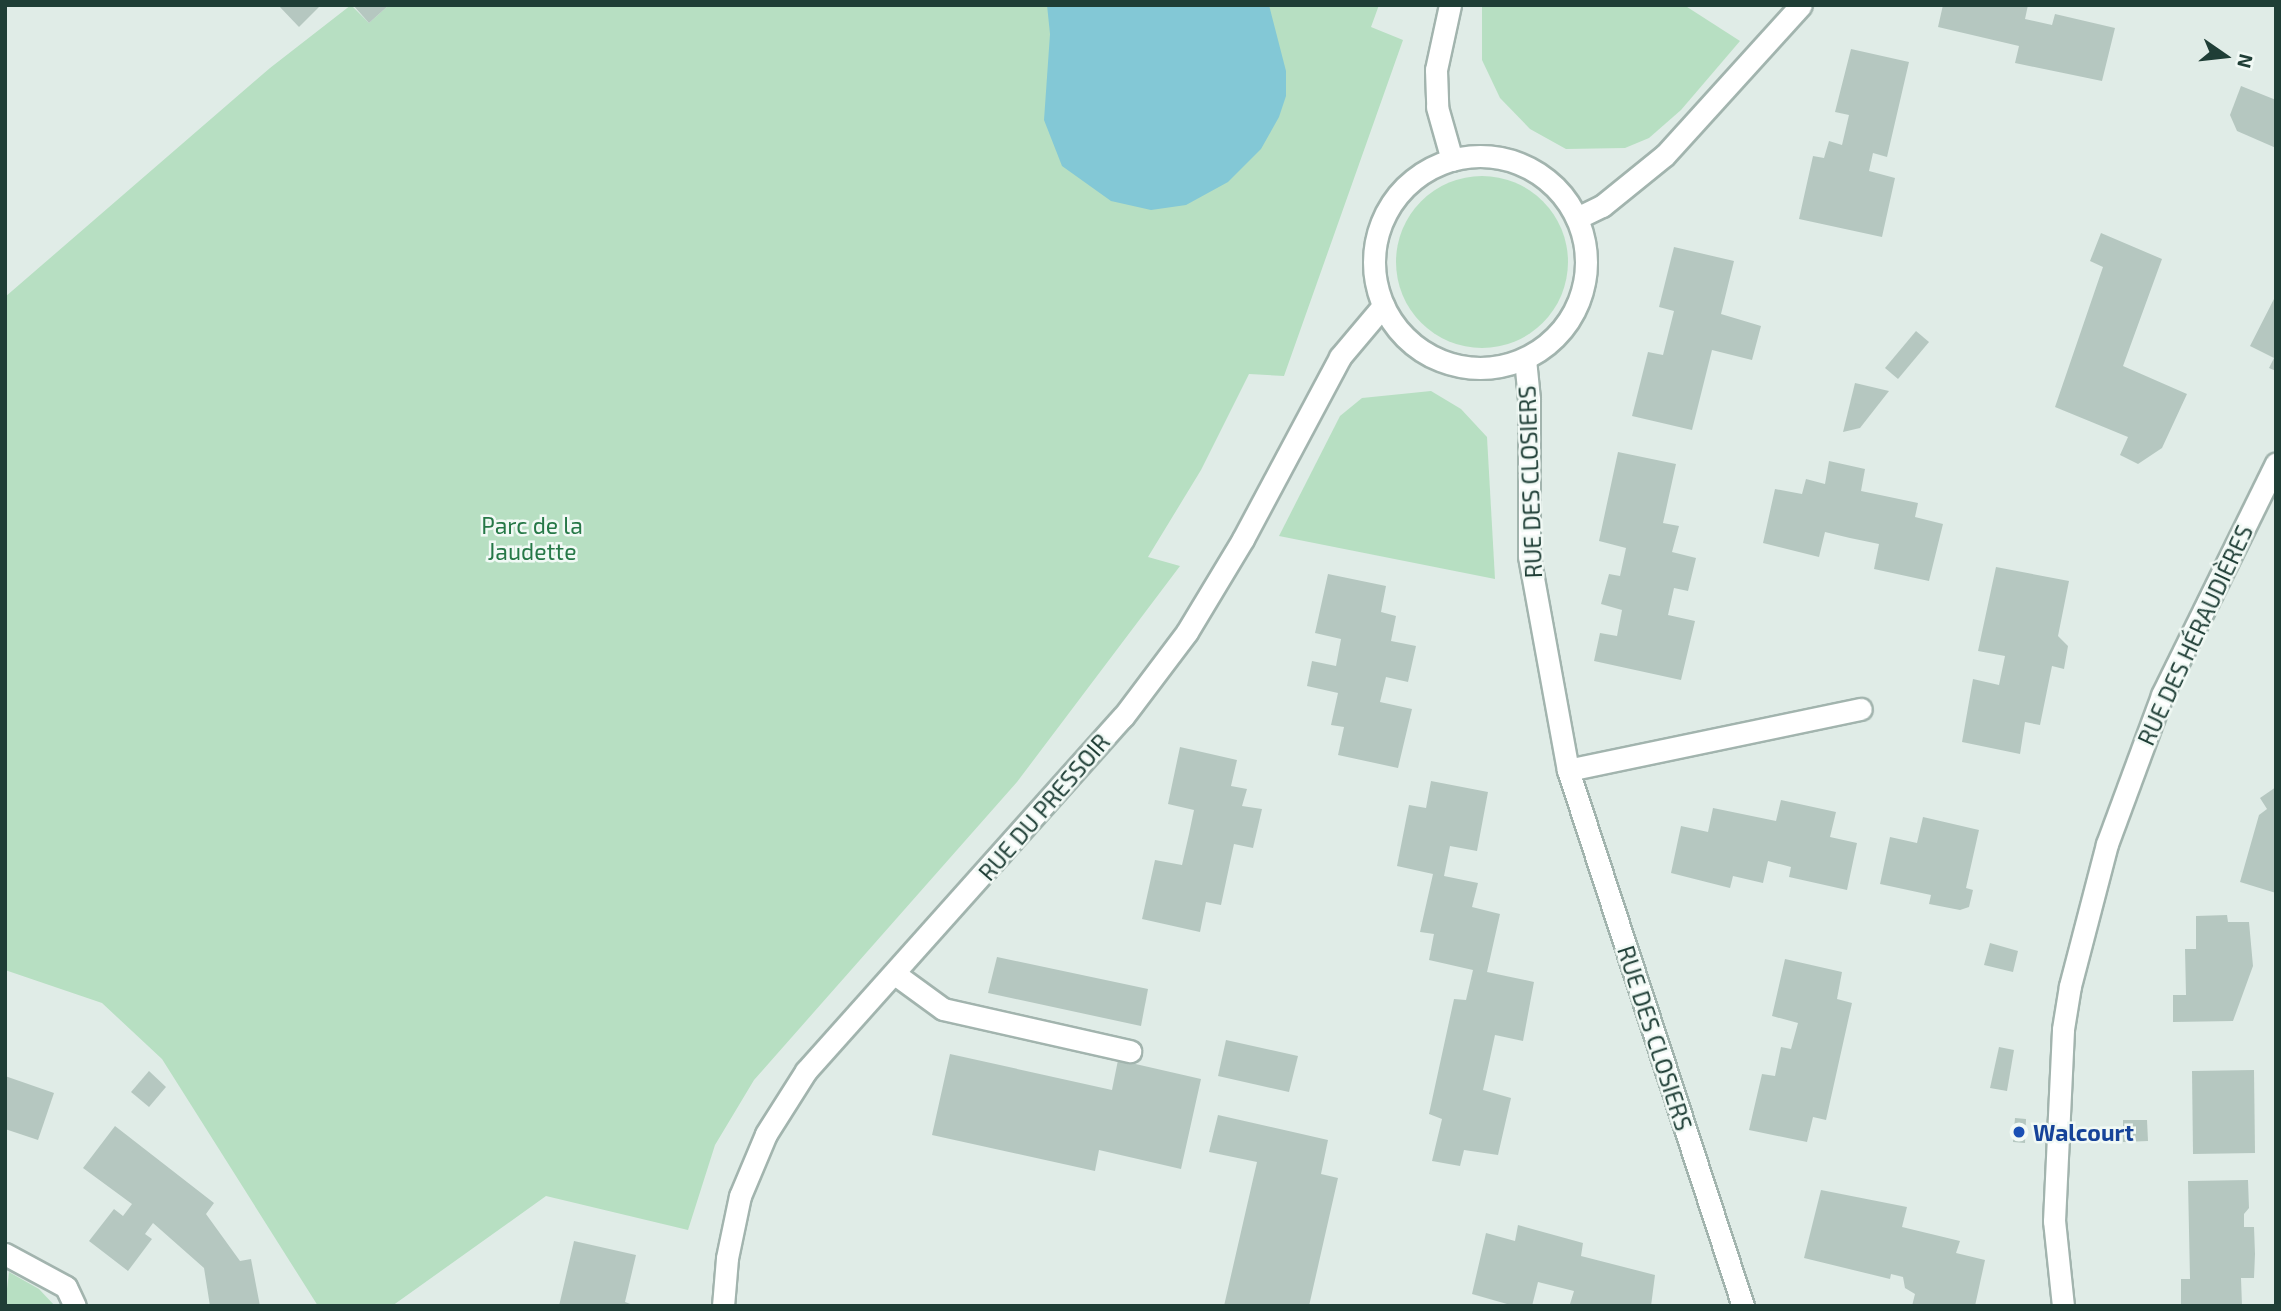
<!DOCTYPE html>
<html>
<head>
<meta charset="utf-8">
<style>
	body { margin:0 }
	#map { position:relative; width:2281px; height:1311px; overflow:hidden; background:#e0ece7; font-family:"Exo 2",sans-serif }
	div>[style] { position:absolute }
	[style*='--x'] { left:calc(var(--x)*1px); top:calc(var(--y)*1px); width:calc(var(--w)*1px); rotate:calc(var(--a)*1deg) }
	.green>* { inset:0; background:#b7dfc2 }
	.round { border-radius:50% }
	.water>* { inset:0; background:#83c8d6 }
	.building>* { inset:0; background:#b5c7c0 }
	.roads { filter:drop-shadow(2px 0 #a2b4ae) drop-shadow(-2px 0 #a2b4ae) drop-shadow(0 2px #a2b4ae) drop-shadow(0 -2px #a2b4ae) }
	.minor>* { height:21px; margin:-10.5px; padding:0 10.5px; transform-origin:10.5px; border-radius:10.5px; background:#fff }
	.minor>.ring { margin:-10.5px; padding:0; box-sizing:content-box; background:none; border:21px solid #fff; border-radius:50% }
	.dots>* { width:19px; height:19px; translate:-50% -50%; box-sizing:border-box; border:4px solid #f1f9f5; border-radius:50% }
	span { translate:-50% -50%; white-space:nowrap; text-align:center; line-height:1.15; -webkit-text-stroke:5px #f1f9f5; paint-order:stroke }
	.street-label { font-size:23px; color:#1f3e36 }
	.park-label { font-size:23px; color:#267847 }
	.transit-label { font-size:23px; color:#164399; font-weight:700 }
	.left { translate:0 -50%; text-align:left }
	.frame { position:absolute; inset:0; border:7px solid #1f3e36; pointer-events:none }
	.north { position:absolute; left:2190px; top:21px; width:70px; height:70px; -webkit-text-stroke:5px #f1f9f5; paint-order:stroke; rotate:104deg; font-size:19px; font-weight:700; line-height:28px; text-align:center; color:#1f3e36 }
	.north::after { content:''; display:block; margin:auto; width:24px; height:32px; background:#1f3e36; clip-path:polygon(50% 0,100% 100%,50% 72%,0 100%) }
</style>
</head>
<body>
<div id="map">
	<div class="green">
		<div style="clip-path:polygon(351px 5px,369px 23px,389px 5px,1379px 5px,1371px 27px,1403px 40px,1284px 376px,1249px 374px,1201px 470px,1148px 557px,1180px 566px,1017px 782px,754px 1080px,715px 1145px,688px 1230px,546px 1196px,392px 1306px,318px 1306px,162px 1059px,102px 1003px,5px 970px,5px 297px,270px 68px)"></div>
		<div style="clip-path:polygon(1482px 5px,1684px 5px,1740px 41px,1681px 110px,1649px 138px,1625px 148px,1566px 149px,1530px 129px,1500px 98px,1482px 60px)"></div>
		<div class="round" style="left:1396px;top:176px;width:172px;height:172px"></div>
		<div style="clip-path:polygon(1431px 391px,1461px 409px,1487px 437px,1495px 579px,1279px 536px,1340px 416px,1362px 398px)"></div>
		<div style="clip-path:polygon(9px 1272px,39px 1289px,55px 1306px,5px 1306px)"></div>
	</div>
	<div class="water">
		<div style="clip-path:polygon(1047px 5px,1269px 5px,1286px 71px,1286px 96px,1279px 117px,1261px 149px,1228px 182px,1186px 205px,1151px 210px,1111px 201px,1062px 166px,1044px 120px,1050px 34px)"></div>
	</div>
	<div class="building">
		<div style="clip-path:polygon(278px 5px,321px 5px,299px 27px)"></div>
		<div style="clip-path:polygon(353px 5px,389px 5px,369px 23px)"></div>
		<div style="clip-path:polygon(1943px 5px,2028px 5px,2025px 19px,2052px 25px,2055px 14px,2115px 28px,2102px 81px,2015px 63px,2019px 46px,1938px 27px)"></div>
		<div style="clip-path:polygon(1851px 49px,1909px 62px,1887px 157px,1873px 153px,1869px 171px,1895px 178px,1882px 237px,1799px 219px,1813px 156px,1824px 158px,1829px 141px,1842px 145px,1849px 115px,1835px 112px)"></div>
		<div style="clip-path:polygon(2241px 86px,2276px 100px,2276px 148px,2237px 131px,2230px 115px)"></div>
		<div style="clip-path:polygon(2101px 233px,2162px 259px,2123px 366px,2187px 394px,2162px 448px,2138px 464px,2120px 455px,2128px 437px,2055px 407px,2103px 267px,2090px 261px)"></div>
		<div style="clip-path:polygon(1674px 247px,1734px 261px,1721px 314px,1761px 326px,1752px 360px,1712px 350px,1692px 430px,1632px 416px,1648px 352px,1663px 355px,1674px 311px,1659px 307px)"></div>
		<div style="clip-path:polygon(2276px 295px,2276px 371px,2269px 368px,2274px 358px,2250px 346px)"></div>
		<div style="clip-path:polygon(1916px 331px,1929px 342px,1898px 379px,1885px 368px)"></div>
		<div style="clip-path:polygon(1855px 383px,1889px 391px,1860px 428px,1843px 432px)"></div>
		<div style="clip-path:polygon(1618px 452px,1676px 464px,1663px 523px,1679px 526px,1672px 552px,1696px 558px,1688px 591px,1674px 588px,1668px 615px,1695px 621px,1681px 680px,1594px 661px,1600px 633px,1617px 636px,1622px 610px,1601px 604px,1609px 574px,1620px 576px,1626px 548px,1599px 541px)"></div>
		<div style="clip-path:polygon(1829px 461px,1865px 469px,1861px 491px,1918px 503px,1915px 517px,1943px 524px,1929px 581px,1874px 569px,1879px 544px,1850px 538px,1825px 532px,1819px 557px,1763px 543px,1775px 489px,1802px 494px,1806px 479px,1825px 484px)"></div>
		<div style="clip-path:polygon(1996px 567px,2069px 581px,2058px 636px,2068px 646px,2064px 669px,2052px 666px,2040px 725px,2025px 722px,2020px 754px,1962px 742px,1973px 679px,1999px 685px,2005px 656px,1978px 651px)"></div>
		<div style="clip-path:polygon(1328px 574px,1386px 586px,1381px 612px,1396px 616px,1391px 641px,1416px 646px,1408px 682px,1386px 677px,1380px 702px,1412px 709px,1398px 768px,1338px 755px,1344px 727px,1331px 725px,1338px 693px,1307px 686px,1312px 661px,1336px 666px,1341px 639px,1315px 633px)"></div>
		<div style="clip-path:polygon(1180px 747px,1237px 760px,1231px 786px,1247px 789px,1242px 806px,1262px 809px,1253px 848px,1234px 844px,1221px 905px,1206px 902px,1200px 932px,1142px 919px,1155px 860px,1182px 865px,1189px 834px,1194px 810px,1168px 804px)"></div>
		<div style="clip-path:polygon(1431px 781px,1488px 792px,1477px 851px,1450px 846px,1444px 876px,1478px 883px,1472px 907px,1500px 914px,1487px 972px,1534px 982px,1523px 1041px,1495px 1035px,1489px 1063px,1483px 1090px,1511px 1098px,1498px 1155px,1464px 1150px,1460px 1166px,1432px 1161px,1442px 1119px,1429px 1114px,1454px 999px,1466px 1000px,1473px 970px,1429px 960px,1434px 934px,1420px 932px,1433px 874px,1397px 866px,1409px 805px,1426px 808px)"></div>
		<div style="clip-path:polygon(2276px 787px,2276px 893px,2240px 882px,2259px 815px,2267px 809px,2260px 798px)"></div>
		<div style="clip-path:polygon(1781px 800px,1836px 812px,1830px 837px,1857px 843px,1847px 890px,1789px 877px,1791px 867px,1768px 861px,1763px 883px,1733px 876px,1730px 888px,1671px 873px,1681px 826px,1708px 832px,1713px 808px,1776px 821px)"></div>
		<div style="clip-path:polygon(1923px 817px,1979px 830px,1966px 888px,1973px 890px,1969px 907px,1960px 910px,1929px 904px,1931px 895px,1880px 884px,1890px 837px,1917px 843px)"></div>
		<div style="clip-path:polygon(2227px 915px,2228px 922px,2249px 922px,2253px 966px,2233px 1021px,2173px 1022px,2173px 995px,2186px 995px,2185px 949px,2196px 949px,2196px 916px)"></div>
		<div style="clip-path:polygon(1990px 943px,2018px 951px,2013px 972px,1984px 965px)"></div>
		<div style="clip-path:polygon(997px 957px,1148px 989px,1141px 1026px,988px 993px)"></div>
		<div style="clip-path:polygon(1785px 959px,1842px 972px,1837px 999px,1852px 1003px,1826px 1120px,1813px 1117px,1807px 1142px,1749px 1130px,1762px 1074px,1775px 1076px,1781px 1047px,1791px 1049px,1798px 1023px,1772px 1016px)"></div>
		<div style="clip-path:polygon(1226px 1040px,1298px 1056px,1289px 1092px,1218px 1076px)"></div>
		<div style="clip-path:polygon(1999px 1047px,2014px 1050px,2007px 1091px,1990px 1088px)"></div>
		<div style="clip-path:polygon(950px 1054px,1112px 1090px,1118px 1060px,1201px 1079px,1181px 1169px,1099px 1150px,1095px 1171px,932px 1135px)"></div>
		<div style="clip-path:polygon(2254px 1070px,2255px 1153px,2193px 1154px,2192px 1071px)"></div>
		<div style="clip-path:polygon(149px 1071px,166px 1087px,149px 1107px,131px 1092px)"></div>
		<div style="clip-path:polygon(5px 1076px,54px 1093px,38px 1140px,5px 1129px)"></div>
		<div style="clip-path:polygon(1218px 1115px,1328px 1140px,1321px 1174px,1338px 1178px,1309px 1306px,1224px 1306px,1257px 1162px,1209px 1152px)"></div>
		<div style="clip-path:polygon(2015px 1118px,2026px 1119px,2025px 1143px,2013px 1142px)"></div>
		<div style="clip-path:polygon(2123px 1120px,2147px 1120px,2148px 1141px,2123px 1142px)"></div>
		<div style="clip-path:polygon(115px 1126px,214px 1203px,206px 1214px,240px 1261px,251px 1259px,260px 1306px,210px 1306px,204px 1268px,153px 1223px,145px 1234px,152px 1239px,128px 1271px,89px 1241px,114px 1209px,123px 1216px,132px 1204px,83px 1168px)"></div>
		<div style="clip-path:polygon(2248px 1180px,2249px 1208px,2244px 1214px,2244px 1227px,2254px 1227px,2255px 1254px,2254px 1278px,2241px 1278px,2242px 1306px,2181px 1306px,2181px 1279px,2190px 1279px,2188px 1181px)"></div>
		<div style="clip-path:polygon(1821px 1190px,1907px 1207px,1902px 1227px,1960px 1241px,1956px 1253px,1985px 1260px,1975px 1306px,1912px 1306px,1915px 1294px,1905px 1288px,1903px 1277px,1891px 1274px,1890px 1279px,1804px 1258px)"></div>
		<div style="clip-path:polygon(1518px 1225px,1583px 1243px,1581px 1256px,1655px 1275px,1651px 1306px,1577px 1306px,1570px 1304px,1574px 1291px,1538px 1282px,1532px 1306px,1514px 1306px,1472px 1294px,1486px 1233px,1515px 1241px)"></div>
		<div style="clip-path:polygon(574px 1241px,636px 1255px,625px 1302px,636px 1306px,559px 1306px)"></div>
	</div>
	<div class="roads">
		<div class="minor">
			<div style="--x:1450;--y:5;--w:66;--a:102.2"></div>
			<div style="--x:1436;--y:70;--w:37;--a:88"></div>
			<div style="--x:1437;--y:107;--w:55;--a:74.2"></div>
			<div class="ring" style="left:1374px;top:156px;width:191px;height:191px"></div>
			<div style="--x:1577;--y:218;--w:28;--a:-26"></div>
			<div style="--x:1602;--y:206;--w:81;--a:-39"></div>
			<div style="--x:1665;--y:155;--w:202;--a:-47.8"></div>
			<div style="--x:1525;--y:359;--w:40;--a:84.3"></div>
			<div style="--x:1529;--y:399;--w:157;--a:90"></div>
			<div style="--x:1529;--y:556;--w:218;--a:79.7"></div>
			<div style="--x:1568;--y:770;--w:564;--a:71.92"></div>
			<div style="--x:1568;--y:770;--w:299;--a:-11.8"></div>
			<div style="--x:895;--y:974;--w:59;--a:36.1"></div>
			<div style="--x:943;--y:1009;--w:192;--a:12.7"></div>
			<div style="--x:5;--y:1254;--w:69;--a:28.4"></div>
			<div style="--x:66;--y:1287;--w:21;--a:65"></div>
			<div style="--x:723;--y:1306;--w:48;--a:-85.2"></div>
			<div style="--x:727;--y:1258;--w:63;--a:-78.2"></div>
			<div style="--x:740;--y:1196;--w:67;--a:-67.2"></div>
			<div style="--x:766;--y:1134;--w:75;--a:-57.6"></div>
			<div style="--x:806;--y:1071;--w:475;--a:-48.2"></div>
			<div style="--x:1123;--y:717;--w:106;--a:-53"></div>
			<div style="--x:1187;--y:632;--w:109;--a:-58.9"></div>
			<div style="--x:1243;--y:539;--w:206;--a:-61.9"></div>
			<div style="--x:1340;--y:357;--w:67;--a:-49.9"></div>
			<div style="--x:2063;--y:1306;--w:85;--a:-96"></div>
			<div style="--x:2054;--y:1221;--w:192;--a:-87.3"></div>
			<div style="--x:2063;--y:1029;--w:44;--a:-80.8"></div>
			<div style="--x:2070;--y:986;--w:147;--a:-75.4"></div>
			<div style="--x:2107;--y:844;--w:159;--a:-69.7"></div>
			<div style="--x:2162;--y:695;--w:258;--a:-63.8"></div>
		</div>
	</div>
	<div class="dots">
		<div style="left:2019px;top:1132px;background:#1a4fb4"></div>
	</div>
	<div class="street-label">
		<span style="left:1530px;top:482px;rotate:-92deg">RUE DES CLOSIERS</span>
		<span style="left:2195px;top:635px;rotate:-65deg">RUE DES HÉRAUDIÈRES</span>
		<span style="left:1044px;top:807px;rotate:-49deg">RUE DU PRESSOIR</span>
		<span style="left:1655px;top:1038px;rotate:72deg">RUE DES CLOSIERS</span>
	</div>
	<div class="park-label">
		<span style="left:532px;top:538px">Parc de la<br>Jaudette</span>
	</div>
	<div class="transit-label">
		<span class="left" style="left:2033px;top:1132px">Walcourt</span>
	</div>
	<div class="frame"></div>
	<div class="north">N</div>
</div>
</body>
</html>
